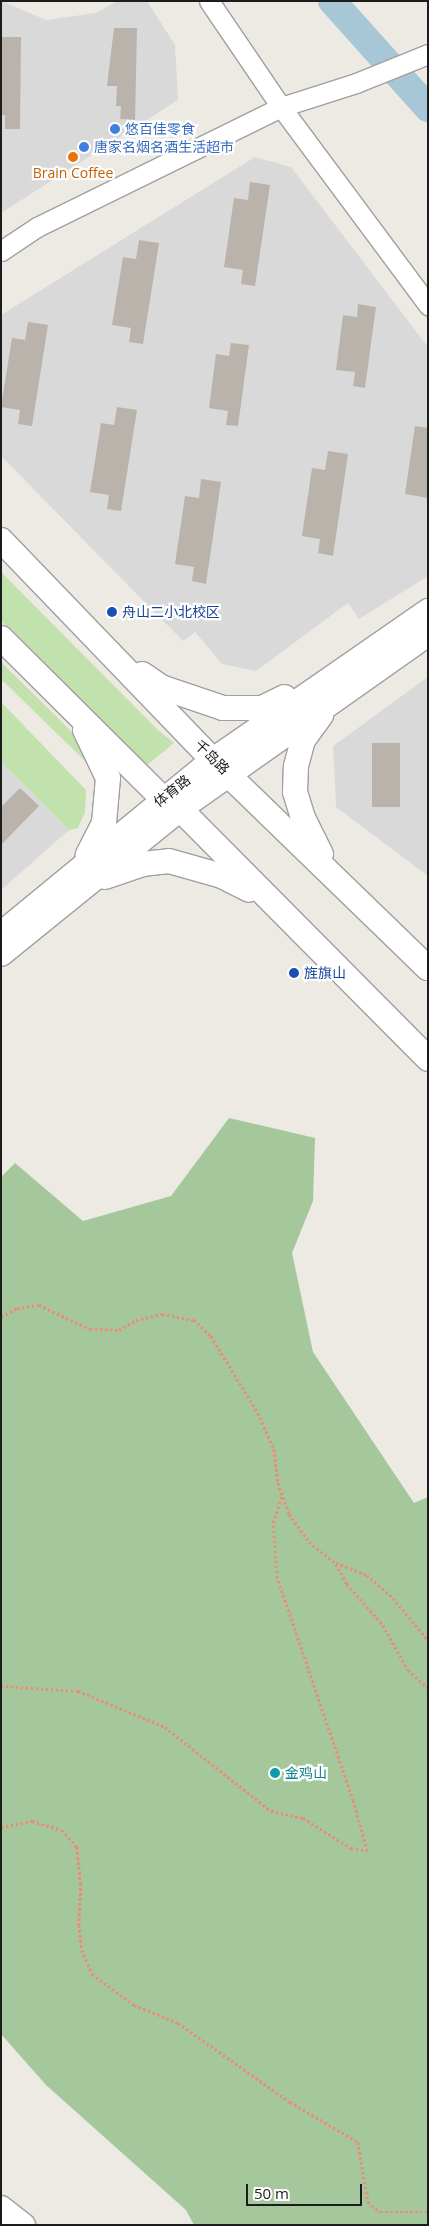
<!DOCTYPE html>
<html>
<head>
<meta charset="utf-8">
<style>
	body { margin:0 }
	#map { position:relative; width:429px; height:2226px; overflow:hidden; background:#eceae3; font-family:"Open Sans","Noto Sans SC",sans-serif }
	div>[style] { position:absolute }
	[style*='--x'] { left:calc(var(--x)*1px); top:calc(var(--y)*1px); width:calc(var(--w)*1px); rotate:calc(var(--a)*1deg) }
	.residential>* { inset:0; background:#dad9d9 }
	.grass>* { inset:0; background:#c2e2ad }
	.forest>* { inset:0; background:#a4c89b }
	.river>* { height:28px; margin:-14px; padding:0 14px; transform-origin:14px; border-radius:14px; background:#a7c7d6 }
	.building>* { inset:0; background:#b9b3ac }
	.path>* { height:2.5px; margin-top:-1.25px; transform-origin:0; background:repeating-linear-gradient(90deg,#eb8c75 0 2.5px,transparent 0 5px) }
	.roads { filter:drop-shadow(1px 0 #a0a0a0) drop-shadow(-1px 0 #a0a0a0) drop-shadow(0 1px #a0a0a0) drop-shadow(0 -1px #a0a0a0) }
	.minor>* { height:19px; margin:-9.5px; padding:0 9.5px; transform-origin:9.5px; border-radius:9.5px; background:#fff }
	.tertiary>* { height:24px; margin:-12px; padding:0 12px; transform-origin:12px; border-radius:12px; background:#fff }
	.dots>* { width:14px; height:14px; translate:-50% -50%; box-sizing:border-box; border:2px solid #fff; border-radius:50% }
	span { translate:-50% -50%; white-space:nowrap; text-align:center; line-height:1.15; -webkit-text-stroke:4.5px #fff; paint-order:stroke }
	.shop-label { font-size:14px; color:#366cbe }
	.left { translate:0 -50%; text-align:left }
	.food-label { font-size:14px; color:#c56008 }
	.transit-label { font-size:14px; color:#164399 }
	.street-label { font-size:14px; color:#1c1c1c }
	.culture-label { font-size:14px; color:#0d838f }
	.frame { position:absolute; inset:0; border:2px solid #1c1c1c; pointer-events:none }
	.scale { position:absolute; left:246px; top:2184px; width:116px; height:22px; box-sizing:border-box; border:2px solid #1c1c1c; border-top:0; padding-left:6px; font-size:15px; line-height:18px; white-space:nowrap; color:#1c1c1c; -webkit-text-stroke:4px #fff; paint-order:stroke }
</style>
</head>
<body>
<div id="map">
	<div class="residential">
		<div style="clip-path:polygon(1px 1px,46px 20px,96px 13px,117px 1px,147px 1px,175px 45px,178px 100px,1px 213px)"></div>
		<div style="clip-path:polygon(255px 157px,291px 167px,428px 347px,428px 576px,359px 619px,348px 603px,256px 671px,222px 664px,195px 632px,183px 641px,1px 456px,1px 315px)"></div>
		<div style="clip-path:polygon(428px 677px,428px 876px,336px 807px,333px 746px)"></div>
		<div style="clip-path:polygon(1px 762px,69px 830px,1px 890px)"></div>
	</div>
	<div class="grass">
		<div style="clip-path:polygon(1px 572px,158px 730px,174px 743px,146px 766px,1px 621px)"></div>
		<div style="clip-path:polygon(1px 662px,77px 737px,86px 762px,1px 679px)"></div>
		<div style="clip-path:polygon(1px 702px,86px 790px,85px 812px,78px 828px,69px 830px,1px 762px)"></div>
	</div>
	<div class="forest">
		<div style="clip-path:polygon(229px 1118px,315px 1138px,313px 1201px,292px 1253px,313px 1352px,414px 1503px,428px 1497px,428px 2225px,194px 2225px,186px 2210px,46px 2085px,1px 2034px,1px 1177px,15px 1163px,83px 1221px,171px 1196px)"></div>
	</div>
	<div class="river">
		<div style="--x:332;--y:1;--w:144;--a:48.1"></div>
	</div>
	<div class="building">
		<div style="clip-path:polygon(114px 28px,137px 28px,135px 120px,120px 119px,121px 106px,116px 106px,117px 86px,107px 86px)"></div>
		<div style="clip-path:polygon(1px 37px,21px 37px,20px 129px,5px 129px,5px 115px,1px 115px)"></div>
		<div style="clip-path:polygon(250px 182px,270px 185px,255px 286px,241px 284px,243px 270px,224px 267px,234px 198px,248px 200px)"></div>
		<div style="clip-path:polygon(139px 240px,159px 243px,143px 344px,129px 342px,131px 328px,112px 325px,123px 257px,136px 259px)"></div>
		<div style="clip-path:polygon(358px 304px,376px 307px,365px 388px,353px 386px,355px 372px,336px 370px,343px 315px,357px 317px)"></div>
		<div style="clip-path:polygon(28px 322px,48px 325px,32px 426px,18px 424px,20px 410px,1px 407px,12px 338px,25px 340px)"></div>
		<div style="clip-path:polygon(231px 343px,249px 345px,238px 426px,226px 425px,228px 411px,209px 408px,216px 354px,229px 356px)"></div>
		<div style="clip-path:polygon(117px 407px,137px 410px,121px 511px,107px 509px,109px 495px,90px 492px,101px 423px,114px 425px)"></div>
		<div style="clip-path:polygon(415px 426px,428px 428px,428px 498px,405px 494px)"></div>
		<div style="clip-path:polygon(328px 451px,348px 454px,333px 556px,318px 553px,320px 539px,302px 536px,312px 468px,325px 470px)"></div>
		<div style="clip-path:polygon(201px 479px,221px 482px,206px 584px,192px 581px,194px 567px,175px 564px,185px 496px,199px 498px)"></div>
		<div style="clip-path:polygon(372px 743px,400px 743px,400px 807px,372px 807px)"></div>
		<div style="clip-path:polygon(20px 788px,39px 806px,1px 845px,1px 807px)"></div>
	</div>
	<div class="path">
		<div style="--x:1;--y:1317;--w:18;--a:-29"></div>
		<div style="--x:17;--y:1308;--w:22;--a:-8"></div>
		<div style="--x:39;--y:1305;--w:56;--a:25.2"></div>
		<div style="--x:90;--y:1329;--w:29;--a:2"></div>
		<div style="--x:119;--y:1330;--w:20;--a:-30"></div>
		<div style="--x:136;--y:1320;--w:27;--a:-13"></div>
		<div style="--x:162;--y:1314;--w:33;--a:11"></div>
		<div style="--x:194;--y:1320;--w:23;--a:43"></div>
		<div style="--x:211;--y:1336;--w:90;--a:58.6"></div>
		<div style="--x:258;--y:1413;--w:39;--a:66"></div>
		<div style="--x:274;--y:1449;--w:34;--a:83"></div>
		<div style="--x:278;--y:1483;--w:33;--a:70"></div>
		<div style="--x:289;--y:1514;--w:34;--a:54"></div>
		<div style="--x:309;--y:1542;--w:34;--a:38"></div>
		<div style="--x:336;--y:1563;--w:33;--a:21"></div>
		<div style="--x:367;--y:1575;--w:35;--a:41"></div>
		<div style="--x:393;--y:1598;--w:55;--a:50.2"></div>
		<div style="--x:336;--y:1564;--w:23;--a:61"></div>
		<div style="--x:347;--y:1584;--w:55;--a:48.7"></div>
		<div style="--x:383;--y:1625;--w:51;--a:60.9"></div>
		<div style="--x:408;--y:1670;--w:27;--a:42"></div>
		<div style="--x:1;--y:1686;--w:77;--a:3.7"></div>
		<div style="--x:78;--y:1691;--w:94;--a:22.5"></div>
		<div style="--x:165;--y:1727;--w:135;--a:38.4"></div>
		<div style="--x:271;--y:1811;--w:33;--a:12"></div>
		<div style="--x:303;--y:1818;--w:57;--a:32"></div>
		<div style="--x:351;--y:1848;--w:16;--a:11"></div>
		<div style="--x:367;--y:1851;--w:52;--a:-105.6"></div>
		<div style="--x:353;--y:1801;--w:236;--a:-108.8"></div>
		<div style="--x:277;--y:1578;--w:55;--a:-94.2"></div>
		<div style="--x:273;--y:1523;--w:29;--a:-72"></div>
		<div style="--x:1;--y:1827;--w:32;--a:-11"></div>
		<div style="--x:32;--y:1821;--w:31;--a:17"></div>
		<div style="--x:62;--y:1830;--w:23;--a:49"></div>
		<div style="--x:77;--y:1847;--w:36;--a:84"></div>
		<div style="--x:81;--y:1883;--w:42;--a:92.7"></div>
		<div style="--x:79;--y:1925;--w:25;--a:83"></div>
		<div style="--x:82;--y:1950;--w:26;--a:67"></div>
		<div style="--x:92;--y:1974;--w:52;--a:36.4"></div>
		<div style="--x:134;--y:2005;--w:48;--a:22.2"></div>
		<div style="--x:178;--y:2023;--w:137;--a:35.2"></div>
		<div style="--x:290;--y:2102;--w:79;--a:30.5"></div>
		<div style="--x:358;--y:2142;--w:61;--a:80.5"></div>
		<div style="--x:368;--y:2202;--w:16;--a:40"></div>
		<div style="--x:380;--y:2212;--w:48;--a:0"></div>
	</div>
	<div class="roads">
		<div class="minor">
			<div style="--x:209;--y:1;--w:128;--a:55.8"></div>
			<div style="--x:281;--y:107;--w:247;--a:53.4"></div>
			<div style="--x:1;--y:251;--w:43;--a:-33.7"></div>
			<div style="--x:37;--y:227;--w:272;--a:-26.2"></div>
			<div style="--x:281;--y:107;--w:79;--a:-17.7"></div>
			<div style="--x:356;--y:83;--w:78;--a:-21.9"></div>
		</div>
		<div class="tertiary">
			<div style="--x:1;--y:540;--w:306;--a:46.1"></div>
			<div style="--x:213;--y:760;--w:299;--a:44.1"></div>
			<div style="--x:1;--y:638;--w:227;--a:44.8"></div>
			<div style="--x:162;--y:798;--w:21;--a:31"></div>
			<div style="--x:180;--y:809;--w:352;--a:45.2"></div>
			<div style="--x:142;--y:674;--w:23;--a:34"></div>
			<div style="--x:161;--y:687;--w:65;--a:18.7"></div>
			<div style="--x:223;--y:708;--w:39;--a:0"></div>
			<div style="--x:262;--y:708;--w:25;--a:-26"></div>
			<div style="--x:85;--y:730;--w:53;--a:64.4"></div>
			<div style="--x:108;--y:778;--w:45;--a:95.1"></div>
			<div style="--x:104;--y:823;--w:36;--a:117"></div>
			<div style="--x:321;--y:854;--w:40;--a:-116.6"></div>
			<div style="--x:303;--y:818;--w:27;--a:-107"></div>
			<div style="--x:295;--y:792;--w:26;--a:-88"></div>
			<div style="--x:296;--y:766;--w:27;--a:-75"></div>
			<div style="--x:303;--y:740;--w:31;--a:-54"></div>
			<div style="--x:105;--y:877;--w:39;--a:-19"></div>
			<div style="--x:142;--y:864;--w:27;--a:-6"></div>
			<div style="--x:169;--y:861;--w:55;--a:15.8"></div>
			<div style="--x:222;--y:876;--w:30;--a:27"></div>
			<div style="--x:1;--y:934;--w:274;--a:-39.4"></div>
			<div style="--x:213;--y:760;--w:262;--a:-34.7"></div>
			<div style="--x:1;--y:954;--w:230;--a:-39"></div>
			<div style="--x:180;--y:809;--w:304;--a:-35.2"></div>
			<div style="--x:1;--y:2208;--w:28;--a:38"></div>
		</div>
	</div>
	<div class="dots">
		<div style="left:115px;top:129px;background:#3f7fe0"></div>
		<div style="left:84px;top:147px;background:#3f7fe0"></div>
		<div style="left:73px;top:157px;background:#e8710a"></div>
		<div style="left:112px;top:612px;background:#1a4fb4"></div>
		<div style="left:294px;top:973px;background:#1a4fb4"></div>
		<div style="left:275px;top:1773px;background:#0f9aa8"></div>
	</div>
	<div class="shop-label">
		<span class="left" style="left:125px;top:129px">悠百佳零食</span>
		<span class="left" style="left:94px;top:147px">唐家名烟名酒生活超市</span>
	</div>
	<div class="food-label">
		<span style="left:73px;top:173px">Brain Coffee</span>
	</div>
	<div class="transit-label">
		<span class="left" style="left:122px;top:612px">舟山二小北校区</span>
		<span class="left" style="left:304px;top:973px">旌旗山</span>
	</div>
	<div class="street-label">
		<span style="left:212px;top:757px;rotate:44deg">千岛路</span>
		<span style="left:172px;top:791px;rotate:-38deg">体育路</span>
	</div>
	<div class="culture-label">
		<span class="left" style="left:285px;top:1773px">金鸡山</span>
	</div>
	<div class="frame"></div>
	<div class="scale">50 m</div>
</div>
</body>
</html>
